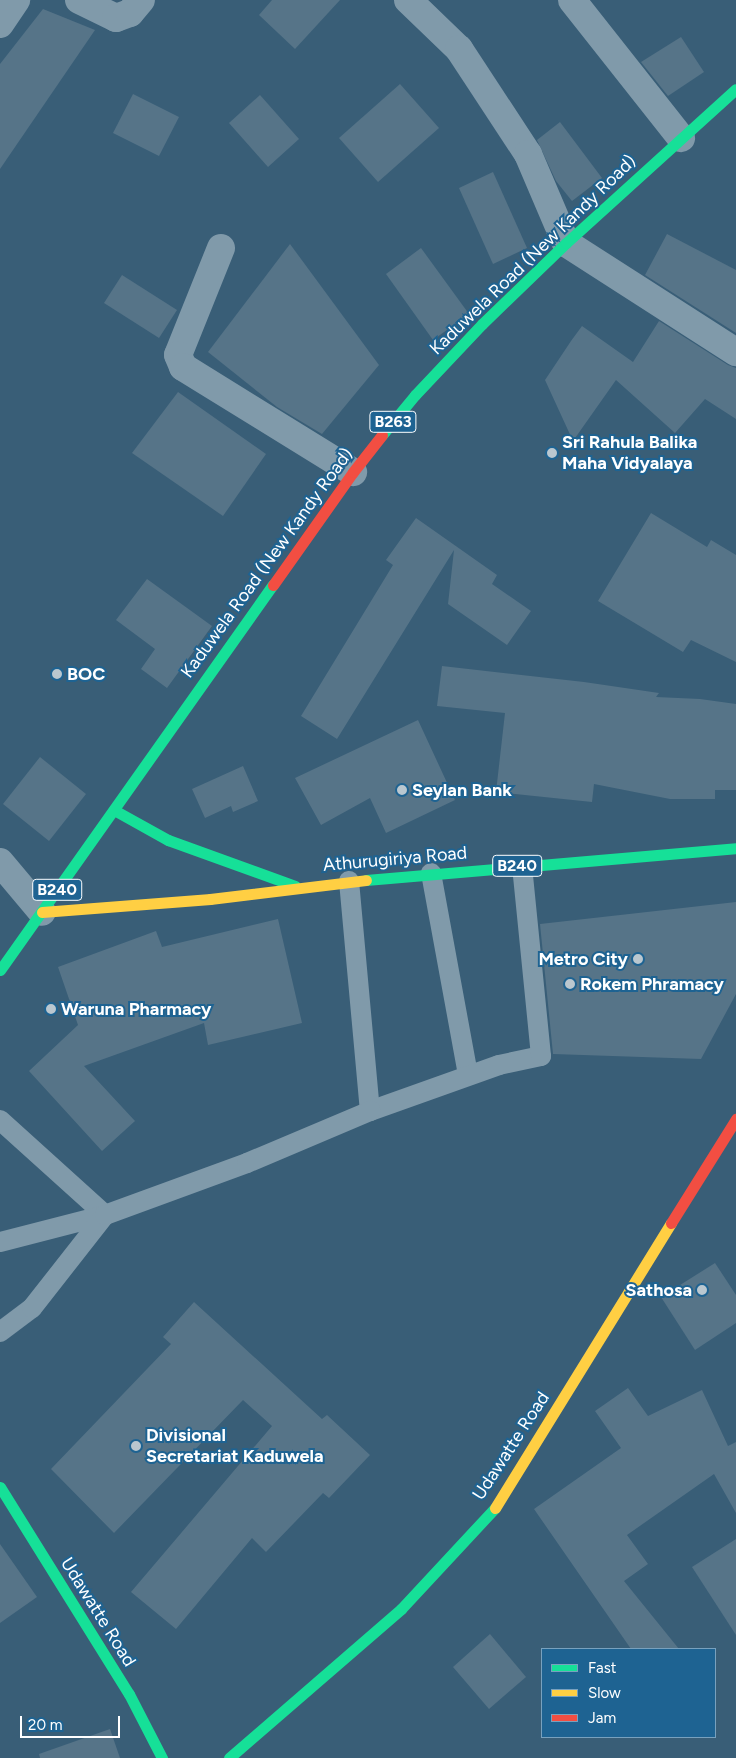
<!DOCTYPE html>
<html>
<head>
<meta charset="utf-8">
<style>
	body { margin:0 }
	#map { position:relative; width:736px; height:1758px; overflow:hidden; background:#395e77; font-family:Figtree,sans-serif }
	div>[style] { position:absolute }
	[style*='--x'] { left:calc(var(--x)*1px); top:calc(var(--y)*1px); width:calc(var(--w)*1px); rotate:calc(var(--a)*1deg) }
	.building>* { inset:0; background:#567488 }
	.lane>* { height:20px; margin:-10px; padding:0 10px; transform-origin:10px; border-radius:10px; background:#809aaa }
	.street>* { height:28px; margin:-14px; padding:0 14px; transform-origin:14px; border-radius:14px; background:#809aaa }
	.fast>* { height:11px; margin:-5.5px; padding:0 5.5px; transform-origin:5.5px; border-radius:5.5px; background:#16e098 }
	.slow>* { height:11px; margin:-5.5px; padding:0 5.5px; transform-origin:5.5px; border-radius:5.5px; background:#ffcf43 }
	.jam>* { height:11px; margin:-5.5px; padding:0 5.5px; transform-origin:5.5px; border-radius:5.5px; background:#f24e42 }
	.dots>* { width:14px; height:14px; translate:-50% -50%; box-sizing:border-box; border:2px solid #1e6392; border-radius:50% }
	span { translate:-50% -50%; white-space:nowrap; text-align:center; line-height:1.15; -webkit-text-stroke:4px #1e6392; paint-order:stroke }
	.shield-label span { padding:1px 4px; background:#1e6392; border:1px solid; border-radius:4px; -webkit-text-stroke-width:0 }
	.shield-label { font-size:16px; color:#fff; font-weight:700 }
	.street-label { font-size:18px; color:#fff }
	.poi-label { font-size:18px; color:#fff; font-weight:700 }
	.left { translate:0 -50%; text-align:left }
	.right { translate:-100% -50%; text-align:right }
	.legend { position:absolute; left:541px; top:1648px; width:175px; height:90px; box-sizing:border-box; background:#1e6392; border:1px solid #78a1be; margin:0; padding:6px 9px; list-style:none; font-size:15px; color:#fff }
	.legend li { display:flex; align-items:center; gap:10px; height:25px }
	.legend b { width:25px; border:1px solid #78a1be }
	.scale { position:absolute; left:20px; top:1716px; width:100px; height:22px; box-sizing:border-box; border:2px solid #fff; border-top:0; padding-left:6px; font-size:15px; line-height:18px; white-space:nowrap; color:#fff; -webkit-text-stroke:4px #1e6392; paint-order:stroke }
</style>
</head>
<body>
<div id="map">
	<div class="building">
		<div style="clip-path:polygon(272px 0,340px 0,295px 49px,259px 15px)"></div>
		<div style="clip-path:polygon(43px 9px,95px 30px,0 169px,0 64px)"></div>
		<div style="clip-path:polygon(681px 37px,704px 72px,668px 96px,641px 62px)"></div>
		<div style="clip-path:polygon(400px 84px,439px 128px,378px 182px,339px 138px)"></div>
		<div style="clip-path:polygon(133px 94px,179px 117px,159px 156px,113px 133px)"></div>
		<div style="clip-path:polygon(260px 95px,299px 139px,268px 167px,229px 123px)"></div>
		<div style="clip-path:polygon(560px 122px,602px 178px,572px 201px,556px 181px,537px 140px)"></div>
		<div style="clip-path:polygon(493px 172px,527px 248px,493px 264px,459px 188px)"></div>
		<div style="clip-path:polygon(667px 234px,736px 270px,736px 333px,645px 275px)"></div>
		<div style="clip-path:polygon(290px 244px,379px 365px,322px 434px,277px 407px,208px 352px)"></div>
		<div style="clip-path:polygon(421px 248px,469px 314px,433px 340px,386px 274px)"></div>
		<div style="clip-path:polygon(122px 275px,177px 310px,159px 338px,104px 303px)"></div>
		<div style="clip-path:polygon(659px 321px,728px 365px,736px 368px,736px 419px,705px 399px,675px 433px,616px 380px,573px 441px,545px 380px,571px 341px,582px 326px,633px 362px)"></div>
		<div style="clip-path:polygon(178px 392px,266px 454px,223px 516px,132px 453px)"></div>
		<div style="clip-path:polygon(651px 513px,707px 547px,711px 540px,736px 555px,736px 662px,691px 640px,683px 652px,598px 601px)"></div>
		<div style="clip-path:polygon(416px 518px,497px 575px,492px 584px,531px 611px,507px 645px,448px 604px,454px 550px,337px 739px,301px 716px,393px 565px,386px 560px)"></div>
		<div style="clip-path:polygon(147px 579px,212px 626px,167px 688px,141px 669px,155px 649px,116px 620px)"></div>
		<div style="clip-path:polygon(442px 666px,584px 682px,659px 693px,656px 697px,700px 699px,736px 704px,736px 790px,715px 790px,715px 799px,670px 799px,594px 784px,592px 802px,496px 792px,505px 713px,437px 706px)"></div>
		<div style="clip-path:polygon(418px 720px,455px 800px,386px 833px,370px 798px,321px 825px,295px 778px)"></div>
		<div style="clip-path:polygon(40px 757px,86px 794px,49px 841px,3px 804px)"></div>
		<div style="clip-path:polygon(243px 766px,258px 801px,233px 812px,231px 806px,205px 818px,192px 789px)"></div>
		<div style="clip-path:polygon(736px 902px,736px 994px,701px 1059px,553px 1054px,540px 924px)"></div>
		<div style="clip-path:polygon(278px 919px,302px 1023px,208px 1045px,204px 1023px,84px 1066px,135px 1121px,102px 1151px,29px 1071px,78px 1025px,58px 967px,156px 931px,162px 947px)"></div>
		<div style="clip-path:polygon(715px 1263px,736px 1295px,736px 1323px,695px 1350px,661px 1297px)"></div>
		<div style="clip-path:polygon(194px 1302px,322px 1419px,327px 1415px,370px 1455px,329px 1498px,323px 1493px,266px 1552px,252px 1538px,176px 1629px,131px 1592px,272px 1426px,243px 1400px,114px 1533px,51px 1469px,171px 1344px,163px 1337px)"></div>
		<div style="clip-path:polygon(628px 1388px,648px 1416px,702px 1390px,728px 1446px,736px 1442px,736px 1513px,714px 1474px,627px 1535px,648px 1564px,624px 1581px,679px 1649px,631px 1649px,534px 1509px,621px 1448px,595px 1411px)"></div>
		<div style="clip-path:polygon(736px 1539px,736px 1635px,692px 1567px)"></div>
		<div style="clip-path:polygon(0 1544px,37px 1597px,0 1623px)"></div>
		<div style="clip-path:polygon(490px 1634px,526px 1677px,489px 1709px,453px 1667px)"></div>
		<div style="clip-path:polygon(110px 1729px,120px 1758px,40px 1758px,39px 1754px)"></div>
	</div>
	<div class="lane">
		<div style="--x:431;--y:873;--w:205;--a:79.6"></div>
		<div style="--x:349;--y:881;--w:231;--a:84.8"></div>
		<div style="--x:370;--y:1111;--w:137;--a:-19.6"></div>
		<div style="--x:499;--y:1065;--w:43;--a:-12.1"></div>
		<div style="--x:541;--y:1056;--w:191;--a:-95.7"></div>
		<div style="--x:0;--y:1120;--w:142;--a:42.1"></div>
		<div style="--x:0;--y:1242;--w:108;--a:-14.4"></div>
		<div style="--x:0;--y:1332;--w:40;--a:-37"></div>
		<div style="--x:32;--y:1308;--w:118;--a:-51.9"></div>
		<div style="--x:105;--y:1215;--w:151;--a:-20.1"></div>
		<div style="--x:247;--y:1163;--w:134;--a:-22.9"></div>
	</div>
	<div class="street">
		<div style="--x:79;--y:0;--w:41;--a:25.9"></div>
		<div style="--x:116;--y:18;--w:15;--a:-20"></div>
		<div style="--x:130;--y:13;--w:17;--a:-50"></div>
		<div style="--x:408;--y:0;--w:71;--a:43.9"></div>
		<div style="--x:459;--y:49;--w:126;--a:56.7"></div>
		<div style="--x:528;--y:154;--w:97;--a:66.9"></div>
		<div style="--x:566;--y:243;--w:202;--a:32.7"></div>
		<div style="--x:572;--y:0;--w:176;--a:51.7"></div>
		<div style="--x:0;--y:24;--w:29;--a:-56"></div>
		<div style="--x:221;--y:248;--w:115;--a:111.9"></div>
		<div style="--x:178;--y:355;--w:13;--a:67"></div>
		<div style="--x:183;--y:367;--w:200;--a:31.7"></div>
		<div style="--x:0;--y:862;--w:65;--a:50"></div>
	</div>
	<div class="fast">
		<div style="--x:382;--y:435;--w:52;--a:-50.5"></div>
		<div style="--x:415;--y:395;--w:98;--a:-46.7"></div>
		<div style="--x:482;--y:324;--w:117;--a:-44"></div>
		<div style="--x:566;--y:243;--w:229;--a:-42.2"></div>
		<div style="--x:114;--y:810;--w:62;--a:29.1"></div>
		<div style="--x:168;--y:840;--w:135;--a:19.9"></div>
		<div style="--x:366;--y:880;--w:371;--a:-4.9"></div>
		<div style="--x:0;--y:970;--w:472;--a:-54.7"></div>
		<div style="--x:0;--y:1487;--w:244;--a:58.1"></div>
		<div style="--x:129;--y:1694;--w:72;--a:62.7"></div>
		<div style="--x:229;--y:1758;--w:228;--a:-40.9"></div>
		<div style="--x:401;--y:1609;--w:138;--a:-47.1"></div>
	</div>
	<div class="slow">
		<div style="--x:42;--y:912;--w:169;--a:-4.4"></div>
		<div style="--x:210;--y:899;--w:157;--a:-6.9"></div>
		<div style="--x:495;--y:1508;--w:335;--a:-58.3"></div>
	</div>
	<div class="jam">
		<div style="--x:273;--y:585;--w:138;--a:-54.7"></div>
		<div style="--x:353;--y:472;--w:47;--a:-51.9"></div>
		<div style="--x:671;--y:1223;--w:123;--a:-58"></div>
	</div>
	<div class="dots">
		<div style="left:552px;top:453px;background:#bac7cf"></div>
		<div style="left:57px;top:674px;background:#bac7cf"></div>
		<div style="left:402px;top:790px;background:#bac7cf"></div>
		<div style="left:638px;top:959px;background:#bac7cf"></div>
		<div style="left:570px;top:984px;background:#bac7cf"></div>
		<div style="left:51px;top:1009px;background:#bac7cf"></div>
		<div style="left:702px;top:1290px;background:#bac7cf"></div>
		<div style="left:136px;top:1446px;background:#bac7cf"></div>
	</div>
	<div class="shield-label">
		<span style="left:393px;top:422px">B263</span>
		<span style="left:517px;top:866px">B240</span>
		<span style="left:57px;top:890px">B240</span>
	</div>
	<div class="street-label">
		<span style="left:533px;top:255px;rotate:-44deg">Kaduwela Road (New Kandy Road)</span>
		<span style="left:267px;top:563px;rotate:-54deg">Kaduwela Road (New Kandy Road)</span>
		<span style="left:395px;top:859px;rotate:-5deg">Athurugiriya Road</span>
		<span style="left:511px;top:1446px;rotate:-57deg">Udawatte Road</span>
		<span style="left:98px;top:1612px;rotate:58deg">Udawatte Road</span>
	</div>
	<div class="poi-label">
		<span class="left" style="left:562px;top:453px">Sri Rahula Balika<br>Maha Vidyalaya</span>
		<span class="left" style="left:67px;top:674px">BOC</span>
		<span class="left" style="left:412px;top:790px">Seylan Bank</span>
		<span class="right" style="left:628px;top:959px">Metro City</span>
		<span class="left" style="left:580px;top:984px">Rokem Phramacy</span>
		<span class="left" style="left:61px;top:1009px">Waruna Pharmacy</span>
		<span class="right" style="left:692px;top:1290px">Sathosa</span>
		<span class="left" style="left:146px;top:1446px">Divisional<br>Secretariat Kaduwela</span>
	</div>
	<ul class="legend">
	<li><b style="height:6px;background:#16e098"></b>Fast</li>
	<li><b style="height:6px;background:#ffcf43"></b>Slow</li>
	<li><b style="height:6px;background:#f24e42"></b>Jam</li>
	</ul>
	<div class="scale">20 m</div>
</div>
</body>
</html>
